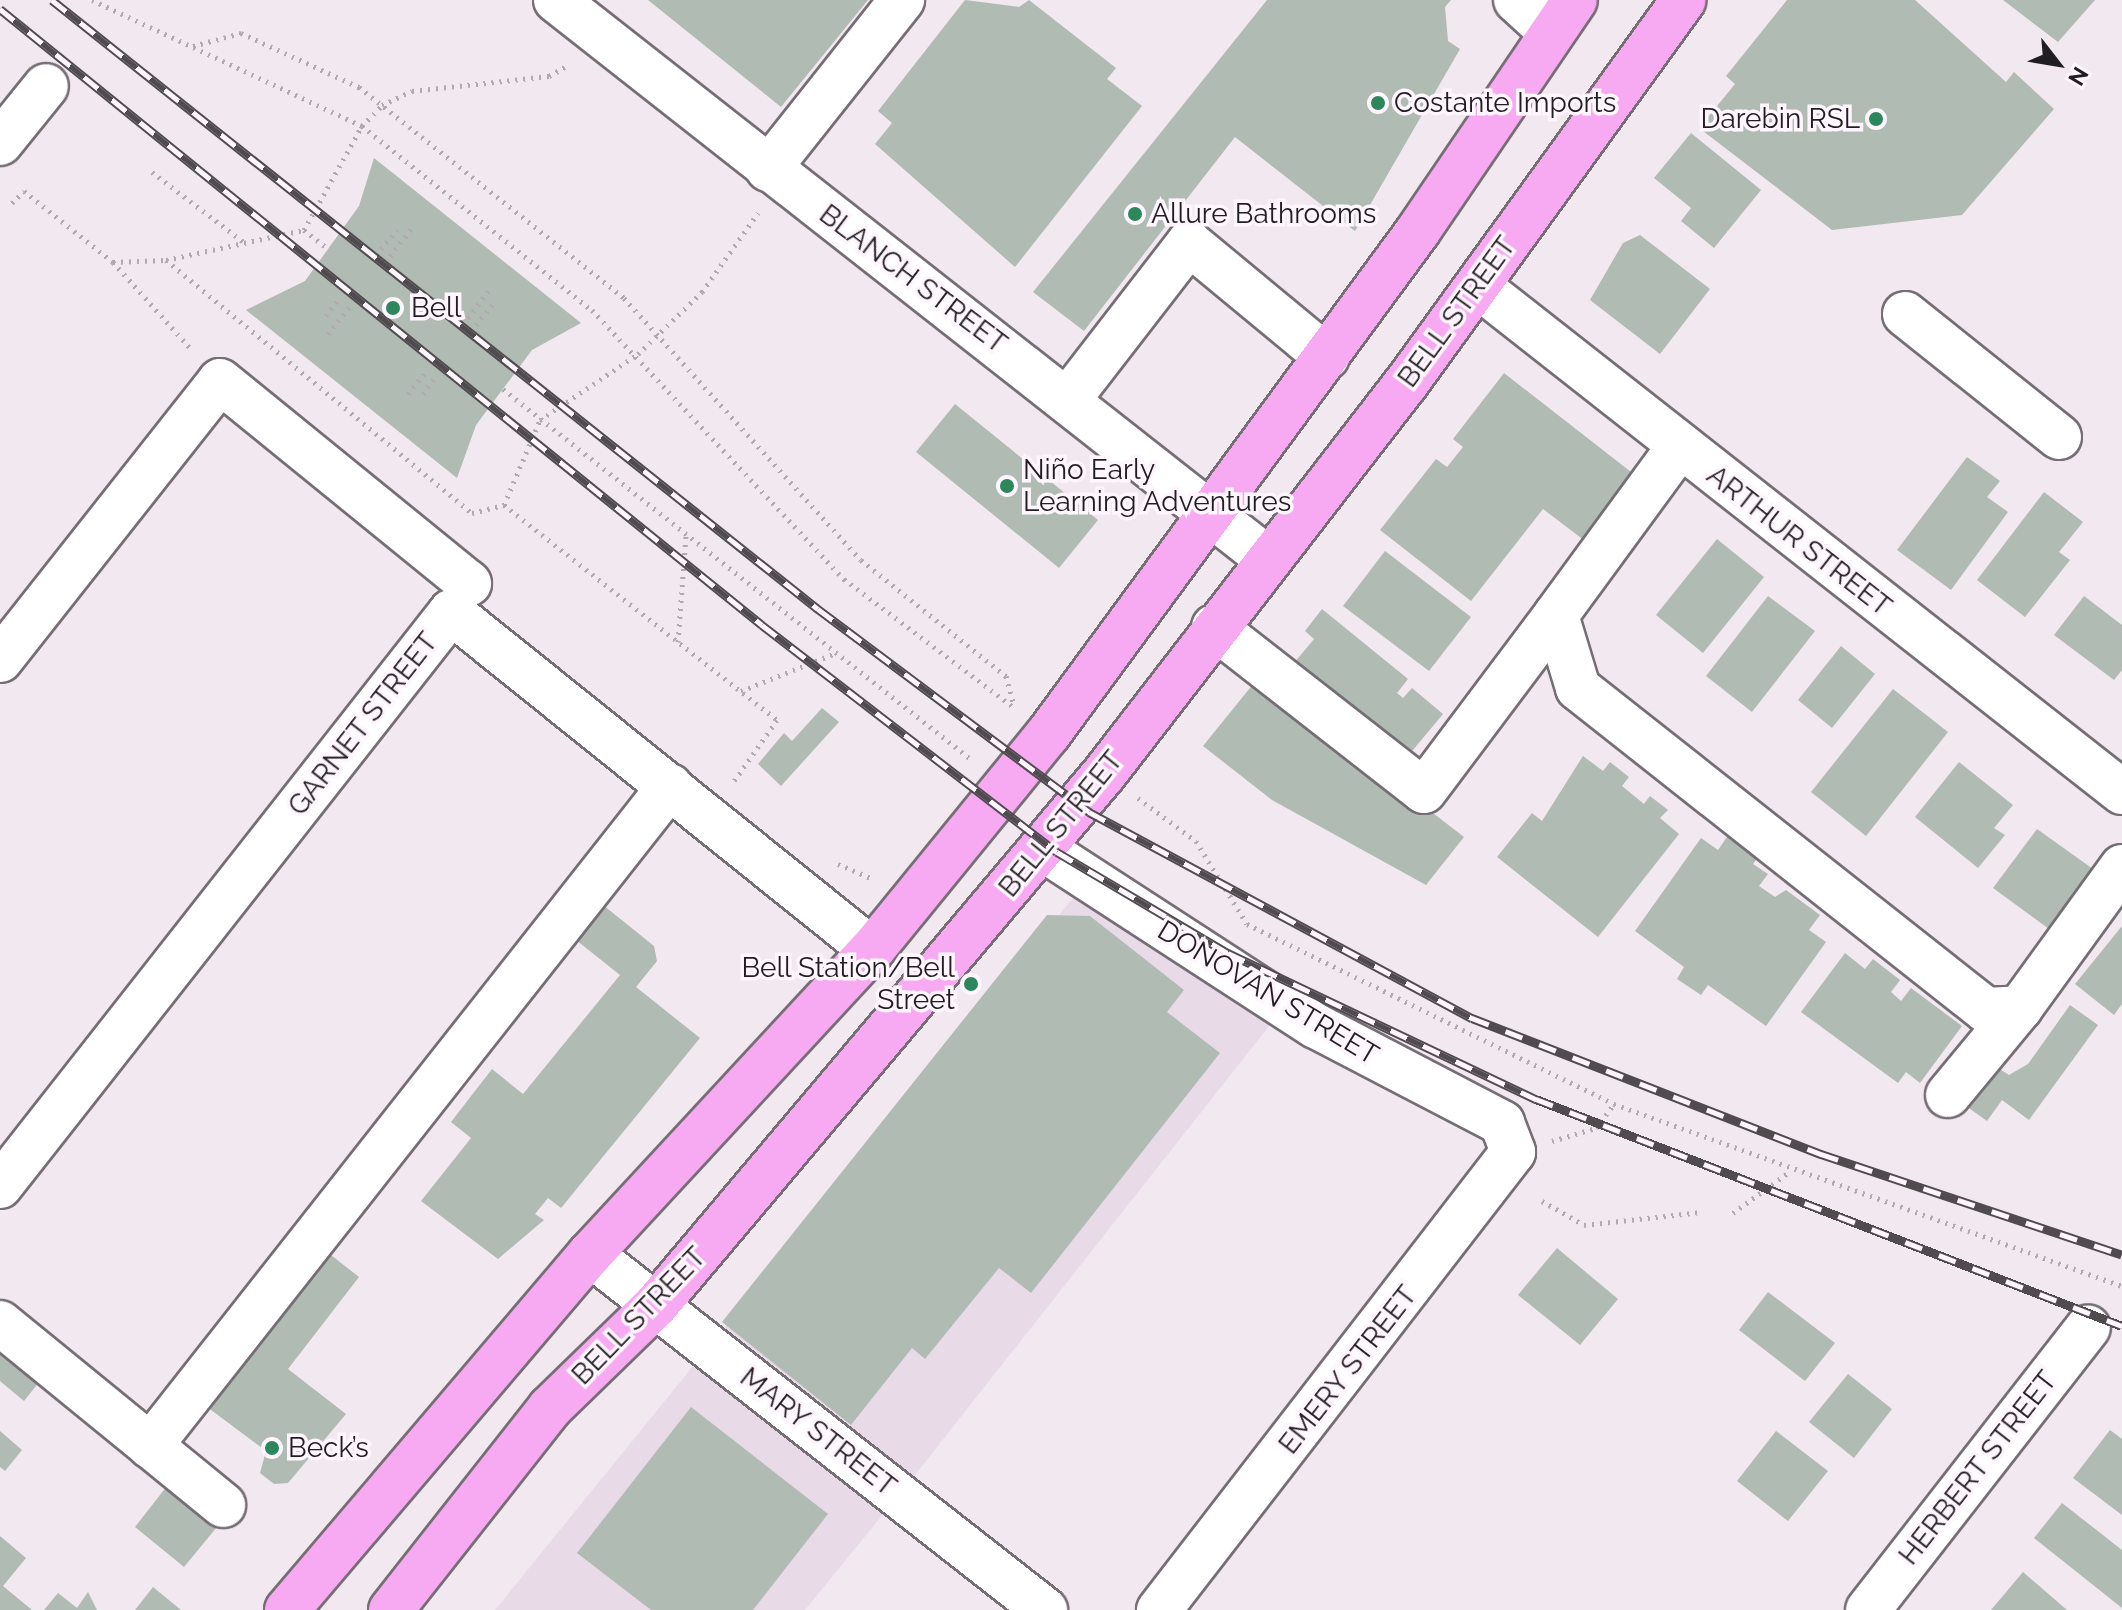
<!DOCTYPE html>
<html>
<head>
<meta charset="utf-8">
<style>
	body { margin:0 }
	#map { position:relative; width:2122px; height:1610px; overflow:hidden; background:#f1e8f0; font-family:Raleway,sans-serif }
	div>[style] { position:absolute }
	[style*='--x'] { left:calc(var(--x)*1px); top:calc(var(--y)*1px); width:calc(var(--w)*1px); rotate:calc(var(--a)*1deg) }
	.built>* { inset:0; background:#e9dae8 }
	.building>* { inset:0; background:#b0bbb4 }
	.path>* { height:5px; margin-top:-2.5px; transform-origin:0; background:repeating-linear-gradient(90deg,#b0a9b0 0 2px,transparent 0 8px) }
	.roads { filter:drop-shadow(2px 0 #766e75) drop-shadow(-2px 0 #766e75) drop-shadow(0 2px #766e75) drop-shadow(0 -2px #766e75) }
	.minor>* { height:44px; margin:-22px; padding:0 22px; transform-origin:22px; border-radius:22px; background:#fff }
	.highway>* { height:44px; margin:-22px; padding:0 22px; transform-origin:22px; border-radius:22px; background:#f7aaf2 }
	.rail>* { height:9px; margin-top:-4.5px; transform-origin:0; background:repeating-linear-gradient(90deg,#fef5fd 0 18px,#4f4b4f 0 36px); box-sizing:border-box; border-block:2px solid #4f4b4f }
	.dots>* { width:22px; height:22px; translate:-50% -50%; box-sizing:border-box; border:4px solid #fef5fd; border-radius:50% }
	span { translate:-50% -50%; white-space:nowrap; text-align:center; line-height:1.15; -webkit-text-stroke:7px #fef5fd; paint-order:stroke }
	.poi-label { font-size:28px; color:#211e21 }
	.left { translate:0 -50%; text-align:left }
	.right { translate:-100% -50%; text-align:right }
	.street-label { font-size:28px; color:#211e21 }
	.north { position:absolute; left:2018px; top:24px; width:80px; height:80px; -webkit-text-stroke:6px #fef5fd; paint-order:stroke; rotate:121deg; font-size:22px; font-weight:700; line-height:32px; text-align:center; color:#211e21 }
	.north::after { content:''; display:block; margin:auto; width:28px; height:36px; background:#211e21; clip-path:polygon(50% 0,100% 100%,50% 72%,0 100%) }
</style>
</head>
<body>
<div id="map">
	<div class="built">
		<div style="clip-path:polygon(1099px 866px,1299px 988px,915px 1475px,805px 1610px,495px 1610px)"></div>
	</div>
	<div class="building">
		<div style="clip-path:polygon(648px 0,868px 0,781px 107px)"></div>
		<div style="clip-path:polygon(965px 0,1019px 7px,1029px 0,1116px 68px,1107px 79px,1142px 106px,1015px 267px,875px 144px,892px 123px,878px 111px)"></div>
		<div style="clip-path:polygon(1267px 0,1451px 0,1445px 7px,1448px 41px,1460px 49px,1355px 231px,1235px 137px,1084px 331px,1033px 292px)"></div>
		<div style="clip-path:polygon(1787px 0,1915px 0,2006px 82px,2014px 72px,2054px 109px,1962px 215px,1832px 230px,1699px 128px,1735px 84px,1726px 76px)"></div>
		<div style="clip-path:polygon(2003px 0,2095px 0,2058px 42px)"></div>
		<div style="clip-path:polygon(1691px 133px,1761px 190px,1714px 248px,1681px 221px,1691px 208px,1654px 178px)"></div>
		<div style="clip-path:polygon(374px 158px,581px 323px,532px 350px,476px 425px,457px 478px,246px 310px,305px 281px,359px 206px)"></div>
		<div style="clip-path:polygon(1640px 235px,1710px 289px,1660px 354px,1590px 300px,1623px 243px)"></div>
		<div style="clip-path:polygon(1504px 373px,1640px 479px,1589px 544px,1543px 509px,1471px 601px,1380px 530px,1436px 459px,1447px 467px,1463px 447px,1453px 439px)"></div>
		<div style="clip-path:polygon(955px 404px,1098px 520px,1059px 568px,916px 452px)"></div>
		<div style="clip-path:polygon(1967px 457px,2000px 481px,1987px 497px,2008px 512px,1951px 590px,1897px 550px)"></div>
		<div style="clip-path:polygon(2044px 492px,2083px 522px,2059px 552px,2070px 560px,2025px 617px,1977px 580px)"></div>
		<div style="clip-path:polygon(1717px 539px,1764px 577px,1703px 653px,1656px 615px)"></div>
		<div style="clip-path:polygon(1385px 551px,1471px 617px,1429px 671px,1343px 606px)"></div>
		<div style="clip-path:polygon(1768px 596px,1815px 631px,1752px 712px,1706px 676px)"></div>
		<div style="clip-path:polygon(2084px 596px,2122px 625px,2122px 670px,2114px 680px,2054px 635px)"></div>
		<div style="clip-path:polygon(1322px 609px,1408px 679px,1397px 693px,1403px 698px,1412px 688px,1443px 714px,1403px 762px,1289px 669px,1314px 639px,1305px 631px)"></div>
		<div style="clip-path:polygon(1841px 646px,1875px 674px,1832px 728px,1798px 700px)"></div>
		<div style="clip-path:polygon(1258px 678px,1464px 837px,1426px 885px,1272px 800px,1203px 746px)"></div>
		<div style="clip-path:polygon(1893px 689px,1948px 732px,1866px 836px,1811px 792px)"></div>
		<div style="clip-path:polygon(822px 708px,839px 722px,781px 786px,758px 764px,784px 733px,792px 741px)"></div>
		<div style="clip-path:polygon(1583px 756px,1603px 771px,1610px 762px,1629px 777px,1622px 786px,1644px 804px,1650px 796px,1668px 810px,1660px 818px,1679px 834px,1598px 937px,1497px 857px,1532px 813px,1542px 821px)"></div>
		<div style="clip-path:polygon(1959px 762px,2013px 805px,1994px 828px,2005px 835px,1978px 868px,1915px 817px)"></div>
		<div style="clip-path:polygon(2037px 829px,2093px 869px,2049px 929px,1993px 888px)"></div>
		<div style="clip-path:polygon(1729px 834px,1759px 856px,1753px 864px,1768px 874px,1759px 886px,1775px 897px,1786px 890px,1820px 915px,1809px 930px,1826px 942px,1766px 1026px,1708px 985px,1701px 995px,1677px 979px,1684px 967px,1635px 931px,1701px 838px,1718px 850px)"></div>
		<div style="clip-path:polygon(598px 901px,654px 946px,657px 961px,636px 987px,700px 1038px,561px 1208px,548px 1198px,535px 1214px,544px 1220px,498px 1259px,421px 1201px,471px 1138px,451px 1122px,492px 1069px,523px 1094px,620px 975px,571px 936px)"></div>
		<div style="clip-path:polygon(1047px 915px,1090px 916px,1184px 990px,1167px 1012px,1220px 1053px,1031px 1293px,999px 1268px,925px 1359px,912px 1348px,851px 1425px,722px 1322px)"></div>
		<div style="clip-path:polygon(2122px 926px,2122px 1004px,2114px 1015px,2075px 984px)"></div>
		<div style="clip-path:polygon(1845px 953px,1865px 969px,1873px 959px,1900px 980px,1891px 992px,1901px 1001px,1911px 988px,1962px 1026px,1920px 1083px,1906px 1072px,1898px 1083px,1801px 1012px)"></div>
		<div style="clip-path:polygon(2070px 1005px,2098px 1025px,2029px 1120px,2002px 1100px,1987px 1121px,1966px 1106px,1995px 1066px,2009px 1075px,2028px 1064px)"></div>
		<div style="clip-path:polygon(322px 1248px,359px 1277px,288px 1369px,346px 1414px,288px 1483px,274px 1484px,260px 1473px,266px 1451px,203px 1404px)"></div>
		<div style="clip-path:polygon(1557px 1248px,1618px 1299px,1580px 1345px,1518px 1295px)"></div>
		<div style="clip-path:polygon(1768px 1292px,1835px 1343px,1805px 1381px,1739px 1330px)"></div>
		<div style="clip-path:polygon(0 1340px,44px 1376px,24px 1401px,0 1381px)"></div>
		<div style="clip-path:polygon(1848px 1374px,1892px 1409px,1854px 1458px,1809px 1422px)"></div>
		<div style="clip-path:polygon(691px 1407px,828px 1514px,753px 1610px,651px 1610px,577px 1553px)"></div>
		<div style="clip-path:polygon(2110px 1430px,2122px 1439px,2122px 1515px,2073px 1478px)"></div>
		<div style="clip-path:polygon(0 1431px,22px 1450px,5px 1471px,0 1467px)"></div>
		<div style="clip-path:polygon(1776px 1431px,1828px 1471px,1788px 1521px,1737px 1481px)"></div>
		<div style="clip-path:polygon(167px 1486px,217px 1527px,184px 1567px,135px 1527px)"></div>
		<div style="clip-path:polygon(2062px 1503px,2122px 1550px,2122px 1608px,2034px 1538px)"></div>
		<div style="clip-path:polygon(0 1536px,26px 1558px,3px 1586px,32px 1610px,0 1610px)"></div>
		<div style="clip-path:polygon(2023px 1572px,2067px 1610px,1991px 1610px)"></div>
		<div style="clip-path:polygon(153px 1587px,181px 1610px,135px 1610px)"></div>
		<div style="clip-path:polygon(88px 1592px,97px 1610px,44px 1610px,58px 1593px,77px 1608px)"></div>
	</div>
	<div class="path">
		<div style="--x:92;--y:0;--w:298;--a:25"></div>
		<div style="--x:362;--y:126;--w:295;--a:38.7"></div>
		<div style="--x:592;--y:310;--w:369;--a:46.9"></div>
		<div style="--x:844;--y:579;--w:212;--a:37.1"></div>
		<div style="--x:193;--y:46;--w:50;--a:-15.2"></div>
		<div style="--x:241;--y:33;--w:130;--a:24.6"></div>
		<div style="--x:359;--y:87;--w:339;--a:38.5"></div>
		<div style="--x:624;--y:298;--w:353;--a:47.9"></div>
		<div style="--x:861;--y:560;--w:186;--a:38.7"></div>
		<div style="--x:1006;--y:676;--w:31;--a:75"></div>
		<div style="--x:152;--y:172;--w:117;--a:37.4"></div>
		<div style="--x:12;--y:203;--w:17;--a:-45"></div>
		<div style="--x:24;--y:191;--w:114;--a:38.6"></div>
		<div style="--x:113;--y:262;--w:118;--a:48.1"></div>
		<div style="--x:304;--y:230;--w:31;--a:38"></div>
		<div style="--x:381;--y:249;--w:25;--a:-50"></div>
		<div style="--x:390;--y:256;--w:37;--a:-52"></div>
		<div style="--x:166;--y:260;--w:397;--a:39.6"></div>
		<div style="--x:472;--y:513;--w:33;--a:-14"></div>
		<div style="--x:113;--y:262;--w:53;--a:-2.2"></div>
		<div style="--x:166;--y:260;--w:141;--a:-12.3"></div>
		<div style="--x:304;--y:230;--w:119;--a:-60.9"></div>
		<div style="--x:362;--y:126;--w:29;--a:-46"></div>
		<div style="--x:382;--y:105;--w:33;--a:-25"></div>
		<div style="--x:412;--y:91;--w:138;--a:-6.2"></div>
		<div style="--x:549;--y:76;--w:22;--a:-30"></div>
		<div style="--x:326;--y:316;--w:21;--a:-53"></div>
		<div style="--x:468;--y:318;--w:38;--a:-53"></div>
		<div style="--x:476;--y:325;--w:26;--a:-51"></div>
		<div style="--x:328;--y:334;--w:34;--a:-52"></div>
		<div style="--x:503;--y:389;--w:598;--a:38.35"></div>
		<div style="--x:408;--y:394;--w:32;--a:-51"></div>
		<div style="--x:423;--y:394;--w:22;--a:-54"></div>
		<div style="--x:504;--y:505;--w:347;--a:38.2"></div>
		<div style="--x:777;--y:720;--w:78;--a:125.1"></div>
		<div style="--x:504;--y:505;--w:92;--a:-67"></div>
		<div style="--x:540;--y:420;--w:118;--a:-34"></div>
		<div style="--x:638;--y:354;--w:89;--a:-44.1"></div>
		<div style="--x:702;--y:292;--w:97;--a:-54.7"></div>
		<div style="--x:678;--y:642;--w:106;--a:-85.7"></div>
		<div style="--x:741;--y:691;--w:102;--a:-21.8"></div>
		<div style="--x:1138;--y:798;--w:72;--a:36.6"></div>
		<div style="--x:1196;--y:841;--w:97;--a:58.4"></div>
		<div style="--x:1247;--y:924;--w:409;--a:26.1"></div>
		<div style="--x:1614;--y:1104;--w:540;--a:19.71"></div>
		<div style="--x:838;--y:864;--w:38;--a:23"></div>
		<div style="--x:1552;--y:1141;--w:46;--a:-16.5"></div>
		<div style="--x:1596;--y:1128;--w:30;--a:-53"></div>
		<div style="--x:1542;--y:1201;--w:48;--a:29.7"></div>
		<div style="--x:1584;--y:1225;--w:118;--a:-6.3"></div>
		<div style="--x:1733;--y:1213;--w:69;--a:-36.2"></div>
	</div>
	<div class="roads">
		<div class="minor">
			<div style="--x:556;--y:0;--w:905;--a:38.14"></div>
			<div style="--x:1516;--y:0;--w:47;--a:42.4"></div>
			<div style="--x:0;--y:143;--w:73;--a:-51.1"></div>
			<div style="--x:768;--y:169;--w:216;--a:-51.6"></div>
			<div style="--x:1478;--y:286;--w:819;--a:38.16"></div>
			<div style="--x:1905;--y:314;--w:197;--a:38.6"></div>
			<div style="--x:1070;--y:397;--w:195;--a:-52.3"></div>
			<div style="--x:1189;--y:243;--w:179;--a:39.6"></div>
			<div style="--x:1679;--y:447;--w:208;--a:126.2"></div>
			<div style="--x:1556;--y:615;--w:76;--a:73.2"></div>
			<div style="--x:1578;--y:688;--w:520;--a:38.28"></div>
			<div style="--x:1986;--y:1010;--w:34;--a:-3"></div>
			<div style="--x:2020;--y:1008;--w:174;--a:-54.1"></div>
			<div style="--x:1214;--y:627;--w:266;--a:38"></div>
			<div style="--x:1424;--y:791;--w:220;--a:-53.1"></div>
			<div style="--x:0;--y:660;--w:355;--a:-51.7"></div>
			<div style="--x:220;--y:381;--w:321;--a:39.1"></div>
			<div style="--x:1043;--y:849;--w:325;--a:33"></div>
			<div style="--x:1316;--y:1026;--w:210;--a:27.5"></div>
			<div style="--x:1502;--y:1123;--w:31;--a:69"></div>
			<div style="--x:1513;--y:1152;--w:579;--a:127.7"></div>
			<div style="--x:1948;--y:1095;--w:113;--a:-50.4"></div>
			<div style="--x:0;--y:1186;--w:730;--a:-51.84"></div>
			<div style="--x:451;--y:612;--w:540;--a:38.76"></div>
			<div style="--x:590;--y:1254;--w:578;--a:38.04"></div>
			<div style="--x:0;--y:1323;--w:288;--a:39.2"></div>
			<div style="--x:150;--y:1446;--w:840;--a:-51.77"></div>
			<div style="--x:1868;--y:1610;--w:358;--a:-52.1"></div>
		</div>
		<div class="highway">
			<div style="--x:287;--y:1610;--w:467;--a:-49.6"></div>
			<div style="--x:590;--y:1254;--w:415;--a:-47.2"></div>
			<div style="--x:872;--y:950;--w:280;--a:-50.8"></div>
			<div style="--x:1049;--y:733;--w:623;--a:-53.68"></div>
			<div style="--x:1418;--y:231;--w:279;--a:-55.8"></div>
			<div style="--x:391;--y:1610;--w:257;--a:-51.8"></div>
			<div style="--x:550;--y:1408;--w:148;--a:-44.2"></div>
			<div style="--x:656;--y:1305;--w:695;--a:-49.85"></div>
			<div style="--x:1104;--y:774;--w:492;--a:-52.3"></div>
			<div style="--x:1405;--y:385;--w:475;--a:-54.1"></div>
		</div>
	</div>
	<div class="rail">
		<div style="--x:52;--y:0;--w:979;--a:38.49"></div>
		<div style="--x:818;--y:609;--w:339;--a:36.8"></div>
		<div style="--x:1089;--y:812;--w:435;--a:28.3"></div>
		<div style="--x:1472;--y:1018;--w:375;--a:21.3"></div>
		<div style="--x:1821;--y:1154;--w:317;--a:18.5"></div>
		<div style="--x:0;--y:9;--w:980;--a:38.95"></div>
		<div style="--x:762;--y:625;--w:372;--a:37.6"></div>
		<div style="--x:1057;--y:852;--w:199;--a:30.6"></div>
		<div style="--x:1228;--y:953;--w:341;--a:25.4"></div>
		<div style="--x:1536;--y:1099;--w:628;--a:21.17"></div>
	</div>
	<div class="dots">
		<div style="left:1378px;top:103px;background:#2d875c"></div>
		<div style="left:1876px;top:119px;background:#2d875c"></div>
		<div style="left:1135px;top:214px;background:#2d875c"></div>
		<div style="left:393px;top:308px;background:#2d875c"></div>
		<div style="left:1007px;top:486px;background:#2d875c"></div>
		<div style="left:971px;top:984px;background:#2d875c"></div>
		<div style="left:272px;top:1448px;background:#2d875c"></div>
	</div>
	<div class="poi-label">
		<span class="left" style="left:1394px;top:103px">Costante Imports</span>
		<span class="right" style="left:1860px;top:119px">Darebin RSL</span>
		<span class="left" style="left:1151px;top:214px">Allure Bathrooms</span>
		<span class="left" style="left:411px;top:308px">Bell</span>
		<span class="left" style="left:1023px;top:486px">Niño Early<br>Learning Adventures</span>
		<span class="right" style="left:955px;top:984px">Bell Station/Bell<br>Street</span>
		<span class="left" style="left:288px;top:1448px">Beck’s</span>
	</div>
	<div class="street-label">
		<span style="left:913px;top:279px;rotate:37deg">BLANCH STREET</span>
		<span style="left:1457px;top:312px;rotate:-54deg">BELL STREET</span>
		<span style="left:1799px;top:541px;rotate:38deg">ARTHUR STREET</span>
		<span style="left:363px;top:724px;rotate:-52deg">GARNET STREET</span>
		<span style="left:1061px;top:824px;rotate:-51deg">BELL STREET</span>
		<span style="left:1268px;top:993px;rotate:31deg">DONOVAN STREET</span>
		<span style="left:639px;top:1316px;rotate:-46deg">BELL STREET</span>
		<span style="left:1348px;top:1370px;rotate:-52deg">EMERY STREET</span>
		<span style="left:818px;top:1432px;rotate:38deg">MARY STREET</span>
		<span style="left:1978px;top:1468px;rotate:-52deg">HERBERT STREET</span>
	</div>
	<div class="north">N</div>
</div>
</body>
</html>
